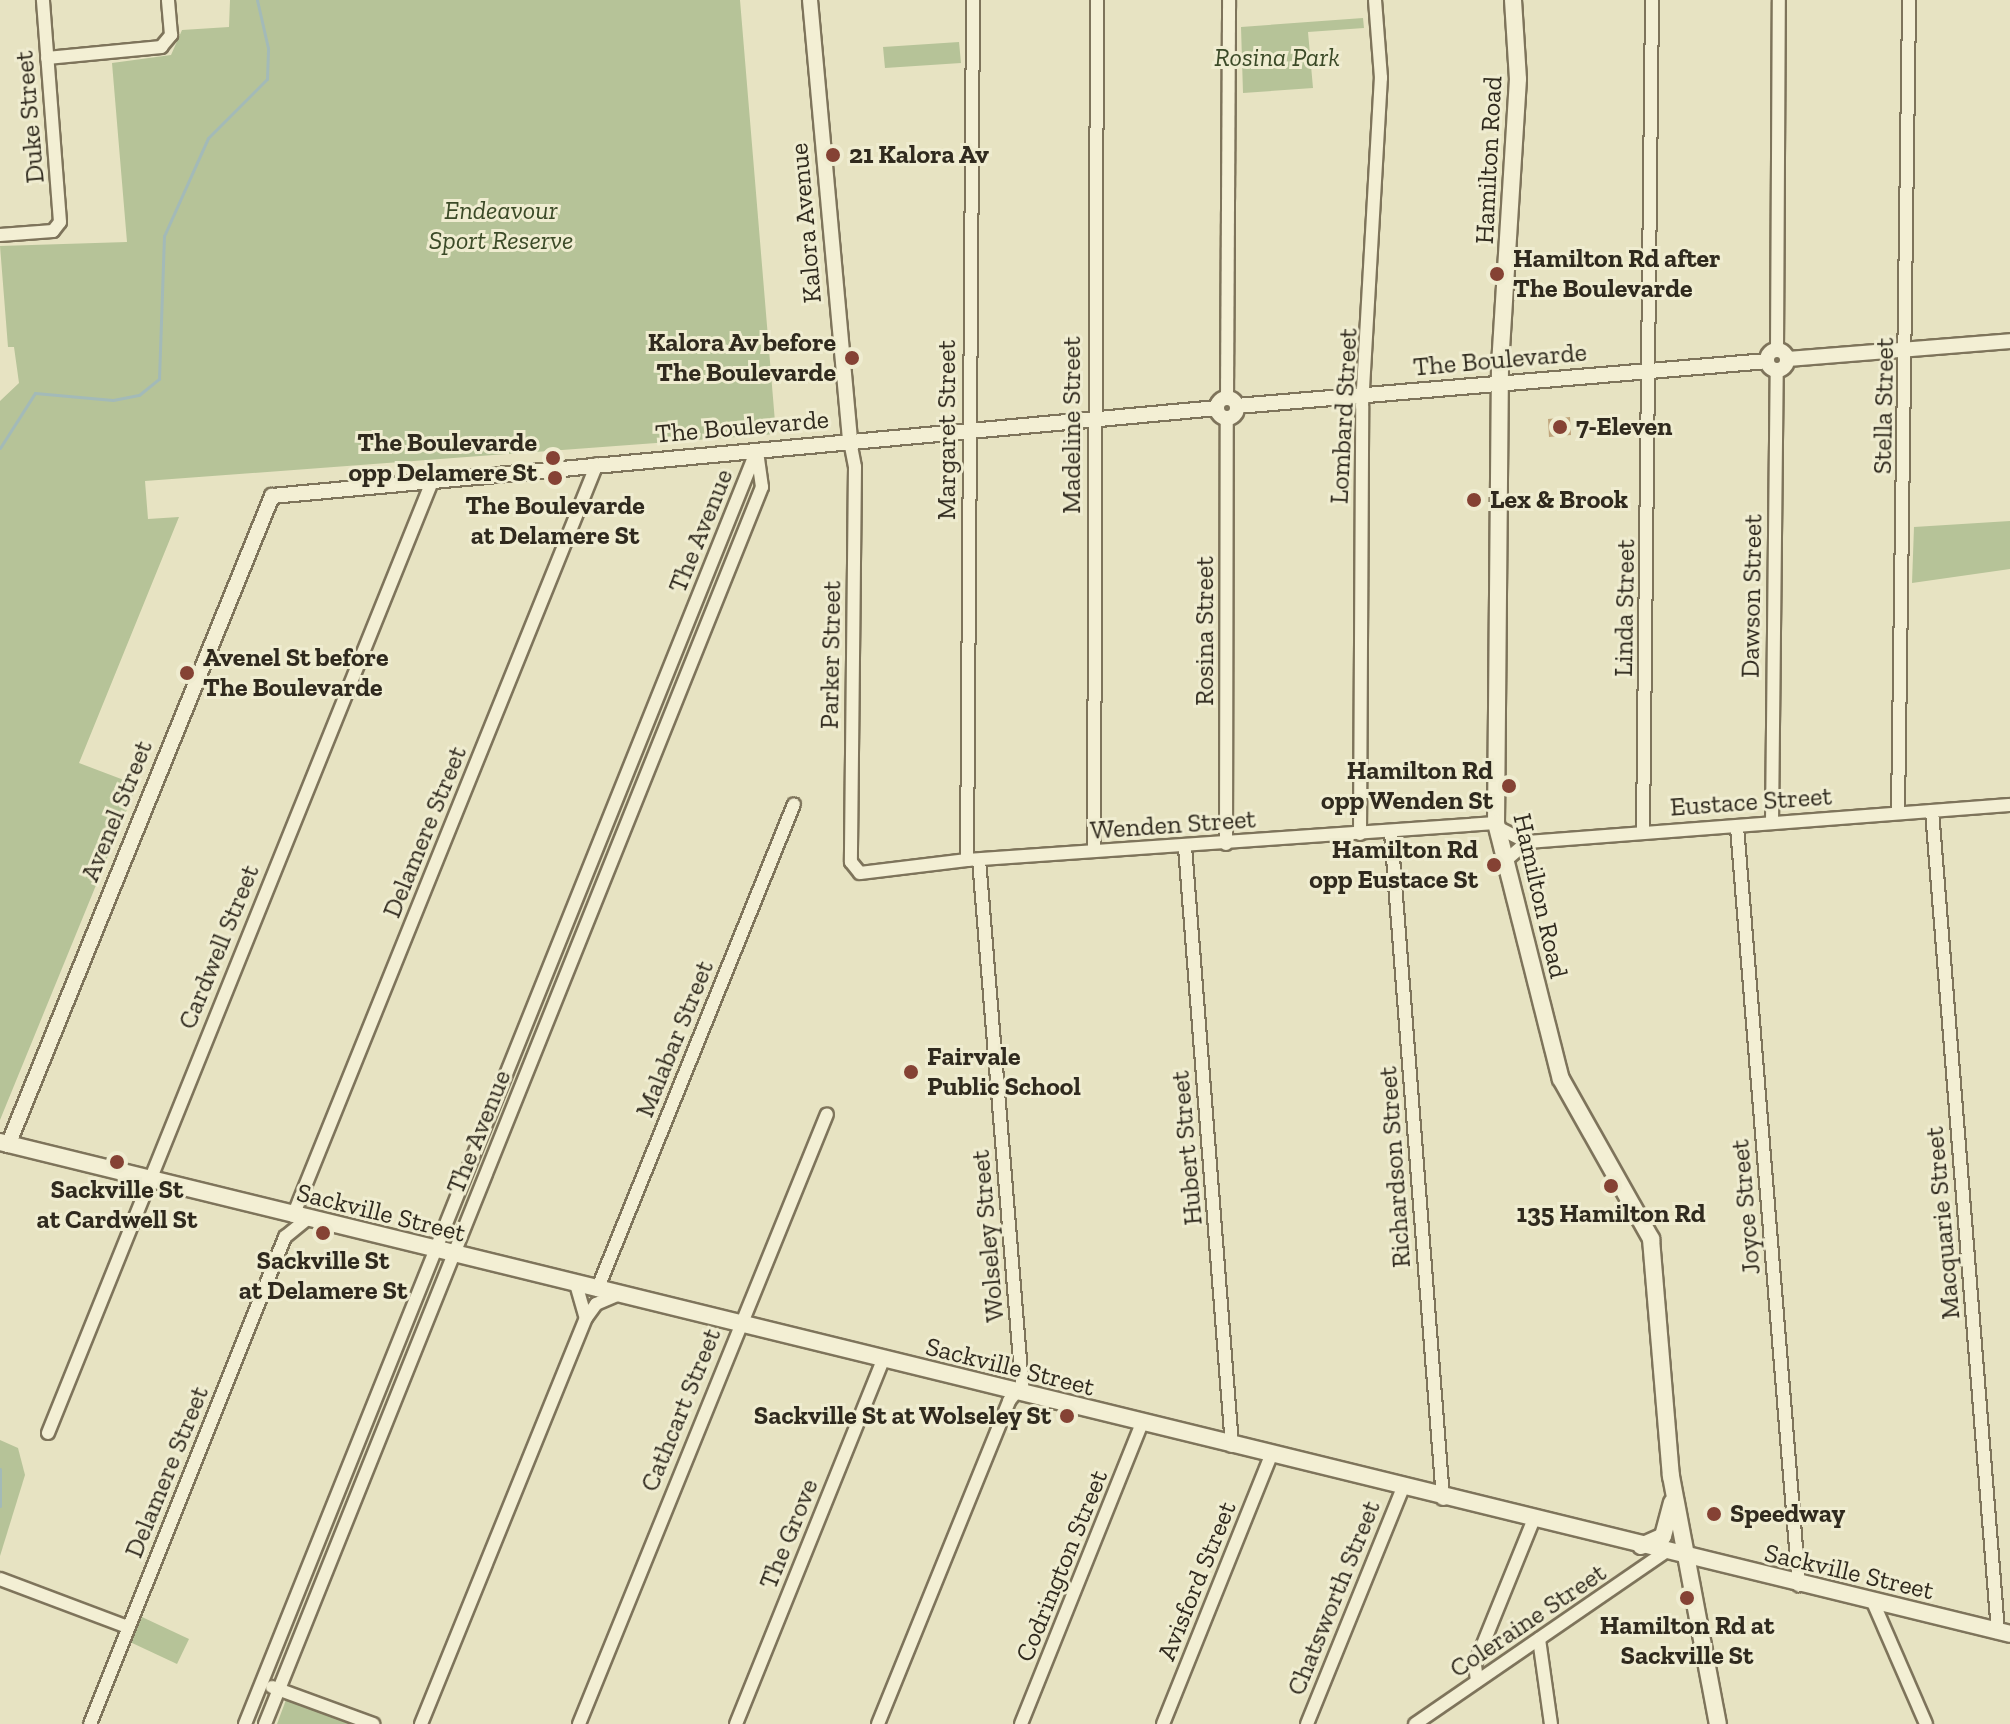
<!DOCTYPE html>
<html>
<head>
<meta charset="utf-8">
<style>
	body { margin:0 }
	#map { position:relative; width:2010px; height:1724px; overflow:hidden; background:#e7e3c2; font-family:"Zilla Slab",serif }
	div>[style] { position:absolute }
	[style*='--x'] { left:calc(var(--x)*1px); top:calc(var(--y)*1px); width:calc(var(--w)*1px); rotate:calc(var(--a)*1deg) }
	.green>* { inset:0; background:#b6c398 }
	.stream>* { height:3px; margin:-1.5px; padding:0 1.5px; transform-origin:1.5px; border-radius:1.5px; background:#a3bab8 }
	.building>* { inset:0; background:#c0a57c }
	.roads { filter:drop-shadow(2px 0 #7e745b) drop-shadow(-2px 0 #7e745b) drop-shadow(0 2px #7e745b) drop-shadow(0 -2px #7e745b) }
	.minor>* { height:12px; margin:-6px; padding:0 6px; transform-origin:6px; border-radius:6px; background:#f3efd4 }
	.tertiary>* { height:14px; margin:-7px; padding:0 7px; transform-origin:7px; border-radius:7px; background:#f3efd4 }
	.tertiary>.ring { margin:-7px; padding:0; box-sizing:content-box; background:none; border:14px solid #f3efd4; border-radius:50% }
	.secondary>* { height:16px; margin:-8px; padding:0 8px; transform-origin:8px; border-radius:8px; background:#f3efd4 }
	.dots>* { width:22px; height:22px; translate:-50% -50%; box-sizing:border-box; border:4px solid #efecd0; border-radius:50% }
	span { translate:-50% -50%; white-space:nowrap; text-align:center; line-height:1.15; -webkit-text-stroke:6px #efecd0; paint-order:stroke }
	.park-label { font-size:26px; color:#3b4a27; font-style:italic }
	.street-label { font-size:26px; color:#302a1e }
	.poi-label { font-size:26px; color:#302a1e; font-weight:700 }
	.left { translate:0 -50%; text-align:left }
	.right { translate:-100% -50%; text-align:right }
</style>
</head>
<body>
<div id="map">
	<div class="green">
		<div style="clip-path:polygon(230px 0,740px 0,776px 434px,145px 481px,148px 519px,179px 517px,79px 763px,137px 785px,0 1120px,0 401px,19px 383px,14px 347px,8px 347px,0 246px,127px 242px,112px 63px,171px 55px,182px 30px,229px 27px)"></div>
		<div style="clip-path:polygon(1363px 18px,1364px 28px,1308px 32px,1313px 88px,1243px 93px,1241px 27px)"></div>
		<div style="clip-path:polygon(959px 42px,961px 63px,885px 68px,883px 47px)"></div>
		<div style="clip-path:polygon(2010px 521px,2010px 569px,1912px 583px,1914px 527px)"></div>
		<div style="clip-path:polygon(0 1440px,18px 1448px,25px 1475px,0 1556px)"></div>
		<div style="clip-path:polygon(142px 1617px,189px 1639px,177px 1664px,130px 1642px)"></div>
		<div style="clip-path:polygon(287px 1697px,359px 1724px,277px 1724px)"></div>
	</div>
	<div class="stream">
		<div style="--x:0;--y:448;--w:65;--a:-57.5"></div>
		<div style="--x:35;--y:393;--w:78;--a:5.1"></div>
		<div style="--x:113;--y:400;--w:26;--a:-11"></div>
		<div style="--x:139;--y:395;--w:26;--a:-39"></div>
		<div style="--x:159;--y:379;--w:143;--a:-88"></div>
		<div style="--x:164;--y:236;--w:107;--a:-65.8"></div>
		<div style="--x:208;--y:138;--w:83;--a:-45"></div>
		<div style="--x:267;--y:79;--w:31;--a:-88"></div>
		<div style="--x:268;--y:48;--w:49;--a:-102.9"></div>
		<div style="--x:0;--y:1469;--w:37;--a:90"></div>
	</div>
	<div class="building">
		<div style="clip-path:polygon(1570px 417px,1571px 435px,1549px 437px,1548px 419px)"></div>
	</div>
	<div class="roads">
		<div class="minor">
			<div style="--x:47;--y:58;--w:115;--a:-5.5"></div>
			<div style="--x:161;--y:47;--w:16;--a:-50"></div>
			<div style="--x:171;--y:35;--w:35;--a:-95"></div>
			<div style="--x:0;--y:235;--w:53;--a:-4.3"></div>
			<div style="--x:53;--y:231;--w:11;--a:-52"></div>
			<div style="--x:60;--y:222;--w:223;--a:-94.4"></div>
			<div style="--x:1777;--y:349;--w:349;--a:-89.7"></div>
			<div style="--x:1227;--y:397;--w:397;--a:-89.7"></div>
			<div style="--x:850;--y:441;--w:26;--a:79"></div>
			<div style="--x:855;--y:467;--w:395;--a:90.6"></div>
			<div style="--x:851;--y:862;--w:14;--a:51"></div>
			<div style="--x:860;--y:873;--w:108;--a:-6.9"></div>
			<div style="--x:967;--y:860;--w:530;--a:-4"></div>
			<div style="--x:1932;--y:811;--w:824;--a:85.4"></div>
			<div style="--x:1898;--y:813;--w:813;--a:-89.22"></div>
			<div style="--x:1772;--y:823;--w:453;--a:-89.4"></div>
			<div style="--x:1497;--y:827;--w:34;--a:27"></div>
			<div style="--x:1737;--y:827;--w:761;--a:85.32"></div>
			<div style="--x:1391;--y:832;--w:669;--a:85.54"></div>
			<div style="--x:1643;--y:832;--w:832;--a:-89.38"></div>
			<div style="--x:1360;--y:834;--w:428;--a:-89.7"></div>
			<div style="--x:1362;--y:406;--w:329;--a:-86.7"></div>
			<div style="--x:1381;--y:78;--w:78;--a:-94.4"></div>
			<div style="--x:1226;--y:844;--w:426;--a:-89.9"></div>
			<div style="--x:1185;--y:847;--w:601;--a:85.51"></div>
			<div style="--x:1094;--y:851;--w:851;--a:-89.8"></div>
			<div style="--x:967;--y:860;--w:860;--a:-89.6"></div>
			<div style="--x:1504;--y:862;--w:30;--a:-41"></div>
			<div style="--x:1527;--y:842;--w:484;--a:-4.4"></div>
			<div style="--x:293;--y:1216;--w:811;--a:-67.99"></div>
			<div style="--x:576;--y:1284;--w:35;--a:74"></div>
			<div style="--x:597;--y:1290;--w:524;--a:-67.93"></div>
			<div style="--x:48;--y:1433;--w:1029;--a:-68.02"></div>
			<div style="--x:0;--y:1579;--w:137;--a:20.6"></div>
			<div style="--x:1873;--y:1602;--w:133;--a:66.5"></div>
			<div style="--x:1539;--y:1639;--w:86;--a:82"></div>
			<div style="--x:1477;--y:1681;--w:17;--a:-97"></div>
			<div style="--x:1475;--y:1664;--w:154;--a:-67.9"></div>
			<div style="--x:272;--y:1687;--w:108;--a:20.1"></div>
			<div style="--x:90;--y:1724;--w:525;--a:-68.18"></div>
			<div style="--x:285;--y:1237;--w:28;--a:-39"></div>
			<div style="--x:245;--y:1724;--w:1373;--a:-68.11"></div>
			<div style="--x:265;--y:1724;--w:1333;--a:-68.11"></div>
			<div style="--x:762;--y:487;--w:37;--a:-98"></div>
			<div style="--x:421;--y:1724;--w:438;--a:-67.9"></div>
			<div style="--x:586;--y:1318;--w:17;--a:-54"></div>
			<div style="--x:596;--y:1304;--w:23;--a:-23"></div>
			<div style="--x:579;--y:1724;--w:658;--a:-67.88"></div>
			<div style="--x:736;--y:1724;--w:393;--a:-68"></div>
			<div style="--x:878;--y:1724;--w:349;--a:-67.9"></div>
			<div style="--x:1009;--y:1401;--w:21;--a:-51"></div>
			<div style="--x:1022;--y:1385;--w:527;--a:-94.68"></div>
			<div style="--x:1021;--y:1724;--w:324;--a:-68.1"></div>
			<div style="--x:1163;--y:1724;--w:290;--a:-68.1"></div>
			<div style="--x:1307;--y:1724;--w:255;--a:-67.9"></div>
			<div style="--x:1415;--y:1724;--w:302;--a:-34.5"></div>
		</div>
		<div class="tertiary">
			<div style="--x:810;--y:0;--w:443;--a:84.8"></div>
			<div class="ring" style="left:1767px;top:350px;width:6px;height:6px"></div>
			<div style="--x:1788;--y:359;--w:223;--a:-4.6"></div>
			<div class="ring" style="left:1217px;top:398px;width:6px;height:6px"></div>
			<div style="--x:1237;--y:406;--w:532;--a:-4.85"></div>
			<div style="--x:8;--y:1145;--w:701;--a:-67.86"></div>
			<div style="--x:272;--y:496;--w:949;--a:-5.32"></div>
		</div>
		<div class="secondary">
			<div style="--x:1513;--y:0;--w:79;--a:86.4"></div>
			<div style="--x:1518;--y:79;--w:287;--a:93.6"></div>
			<div style="--x:1500;--y:365;--w:458;--a:90.5"></div>
			<div style="--x:1496;--y:823;--w:264;--a:75.8"></div>
			<div style="--x:1561;--y:1079;--w:184;--a:60.6"></div>
			<div style="--x:1651;--y:1239;--w:238;--a:85.2"></div>
			<div style="--x:1671;--y:1476;--w:252;--a:79.3"></div>
			<div style="--x:0;--y:1142;--w:2069;--a:13.75"></div>
			<div style="--x:1641;--y:1546;--w:24;--a:-24"></div>
			<div style="--x:1663;--y:1536;--w:35;--a:-75"></div>
		</div>
	</div>
	<div class="dots">
		<div style="left:833px;top:155px;background:#854234"></div>
		<div style="left:1497px;top:274px;background:#854234"></div>
		<div style="left:852px;top:358px;background:#854234"></div>
		<div style="left:1560px;top:427px;background:#854234"></div>
		<div style="left:553px;top:458px;background:#854234"></div>
		<div style="left:555px;top:478px;background:#854234"></div>
		<div style="left:1474px;top:500px;background:#854234"></div>
		<div style="left:187px;top:673px;background:#854234"></div>
		<div style="left:1509px;top:786px;background:#854234"></div>
		<div style="left:1494px;top:865px;background:#854234"></div>
		<div style="left:911px;top:1072px;background:#854234"></div>
		<div style="left:117px;top:1162px;background:#854234"></div>
		<div style="left:1611px;top:1186px;background:#854234"></div>
		<div style="left:323px;top:1233px;background:#854234"></div>
		<div style="left:1067px;top:1416px;background:#854234"></div>
		<div style="left:1714px;top:1514px;background:#854234"></div>
		<div style="left:1687px;top:1598px;background:#854234"></div>
	</div>
	<div class="park-label">
		<span style="left:1277px;top:58px">Rosina Park</span>
		<span style="left:501px;top:226px">Endeavour<br>Sport Reserve</span>
	</div>
	<div class="street-label">
		<span style="left:30px;top:117px;rotate:-95deg">Duke Street</span>
		<span style="left:1489px;top:160px;rotate:-87deg">Hamilton Road</span>
		<span style="left:806px;top:223px;rotate:-95deg">Kalora Avenue</span>
		<span style="left:1500px;top:360px;rotate:-5deg">The Boulevarde</span>
		<span style="left:1884px;top:406px;rotate:-89deg">Stella Street</span>
		<span style="left:1344px;top:416px;rotate:-87deg">Lombard Street</span>
		<span style="left:1072px;top:425px;rotate:-90deg">Madeline Street</span>
		<span style="left:742px;top:427px;rotate:-5deg">The Boulevarde</span>
		<span style="left:947px;top:430px;rotate:-90deg">Margaret Street</span>
		<span style="left:701px;top:531px;rotate:-68deg">The Avenue</span>
		<span style="left:1752px;top:596px;rotate:-89deg">Dawson Street</span>
		<span style="left:1625px;top:608px;rotate:-89deg">Linda Street</span>
		<span style="left:1205px;top:631px;rotate:-90deg">Rosina Street</span>
		<span style="left:831px;top:655px;rotate:-89deg">Parker Street</span>
		<span style="left:1751px;top:802px;rotate:-4deg">Eustace Street</span>
		<span style="left:117px;top:811px;rotate:-68deg">Avenel Street</span>
		<span style="left:1173px;top:825px;rotate:-4deg">Wenden Street</span>
		<span style="left:425px;top:832px;rotate:-68deg">Delamere Street</span>
		<span style="left:1540px;top:896px;rotate:77deg">Hamilton Road</span>
		<span style="left:219px;top:947px;rotate:-68deg">Cardwell Street</span>
		<span style="left:675px;top:1039px;rotate:-68deg">Malabar Street</span>
		<span style="left:479px;top:1132px;rotate:-68deg">The Avenue</span>
		<span style="left:1187px;top:1148px;rotate:-95deg">Hubert Street</span>
		<span style="left:1395px;top:1167px;rotate:-94deg">Richardson Street</span>
		<span style="left:1746px;top:1207px;rotate:-95deg">Joyce Street</span>
		<span style="left:381px;top:1213px;rotate:14deg">Sackville Street</span>
		<span style="left:1943px;top:1223px;rotate:-95deg">Macquarie Street</span>
		<span style="left:988px;top:1236px;rotate:-95deg">Wolseley Street</span>
		<span style="left:1010px;top:1367px;rotate:14deg">Sackville Street</span>
		<span style="left:681px;top:1410px;rotate:-68deg">Cathcart Street</span>
		<span style="left:167px;top:1472px;rotate:-68deg">Delamere Street</span>
		<span style="left:789px;top:1534px;rotate:-68deg">The Grove</span>
		<span style="left:1062px;top:1566px;rotate:-68deg">Codrington Street</span>
		<span style="left:1849px;top:1572px;rotate:13deg">Sackville Street</span>
		<span style="left:1197px;top:1581px;rotate:-68deg">Avisford Street</span>
		<span style="left:1334px;top:1598px;rotate:-68deg">Chatsworth Street</span>
		<span style="left:1528px;top:1621px;rotate:-34deg">Coleraine Street</span>
	</div>
	<div class="poi-label">
		<span class="left" style="left:849px;top:155px">21 Kalora Av</span>
		<span class="left" style="left:1513px;top:274px">Hamilton Rd after<br>The Boulevarde</span>
		<span class="right" style="left:836px;top:358px">Kalora Av before<br>The Boulevarde</span>
		<span class="left" style="left:1576px;top:427px">7-Eleven</span>
		<span class="right" style="left:537px;top:458px">The Boulevarde<br>opp Delamere St</span>
		<span class="left" style="left:1490px;top:500px">Lex &amp; Brook</span>
		<span style="left:555px;top:521px">The Boulevarde<br>at Delamere St</span>
		<span class="left" style="left:203px;top:673px">Avenel St before<br>The Boulevarde</span>
		<span class="right" style="left:1493px;top:786px">Hamilton Rd<br>opp Wenden St</span>
		<span class="right" style="left:1478px;top:865px">Hamilton Rd<br>opp Eustace St</span>
		<span class="left" style="left:927px;top:1072px">Fairvale<br>Public School</span>
		<span style="left:117px;top:1205px">Sackville St<br>at Cardwell St</span>
		<span style="left:1611px;top:1214px">135 Hamilton Rd</span>
		<span style="left:323px;top:1276px">Sackville St<br>at Delamere St</span>
		<span class="right" style="left:1051px;top:1416px">Sackville St at Wolseley St</span>
		<span class="left" style="left:1730px;top:1514px">Speedway</span>
		<span style="left:1687px;top:1641px">Hamilton Rd at<br>Sackville St</span>
	</div>
</div>
</body>
</html>
